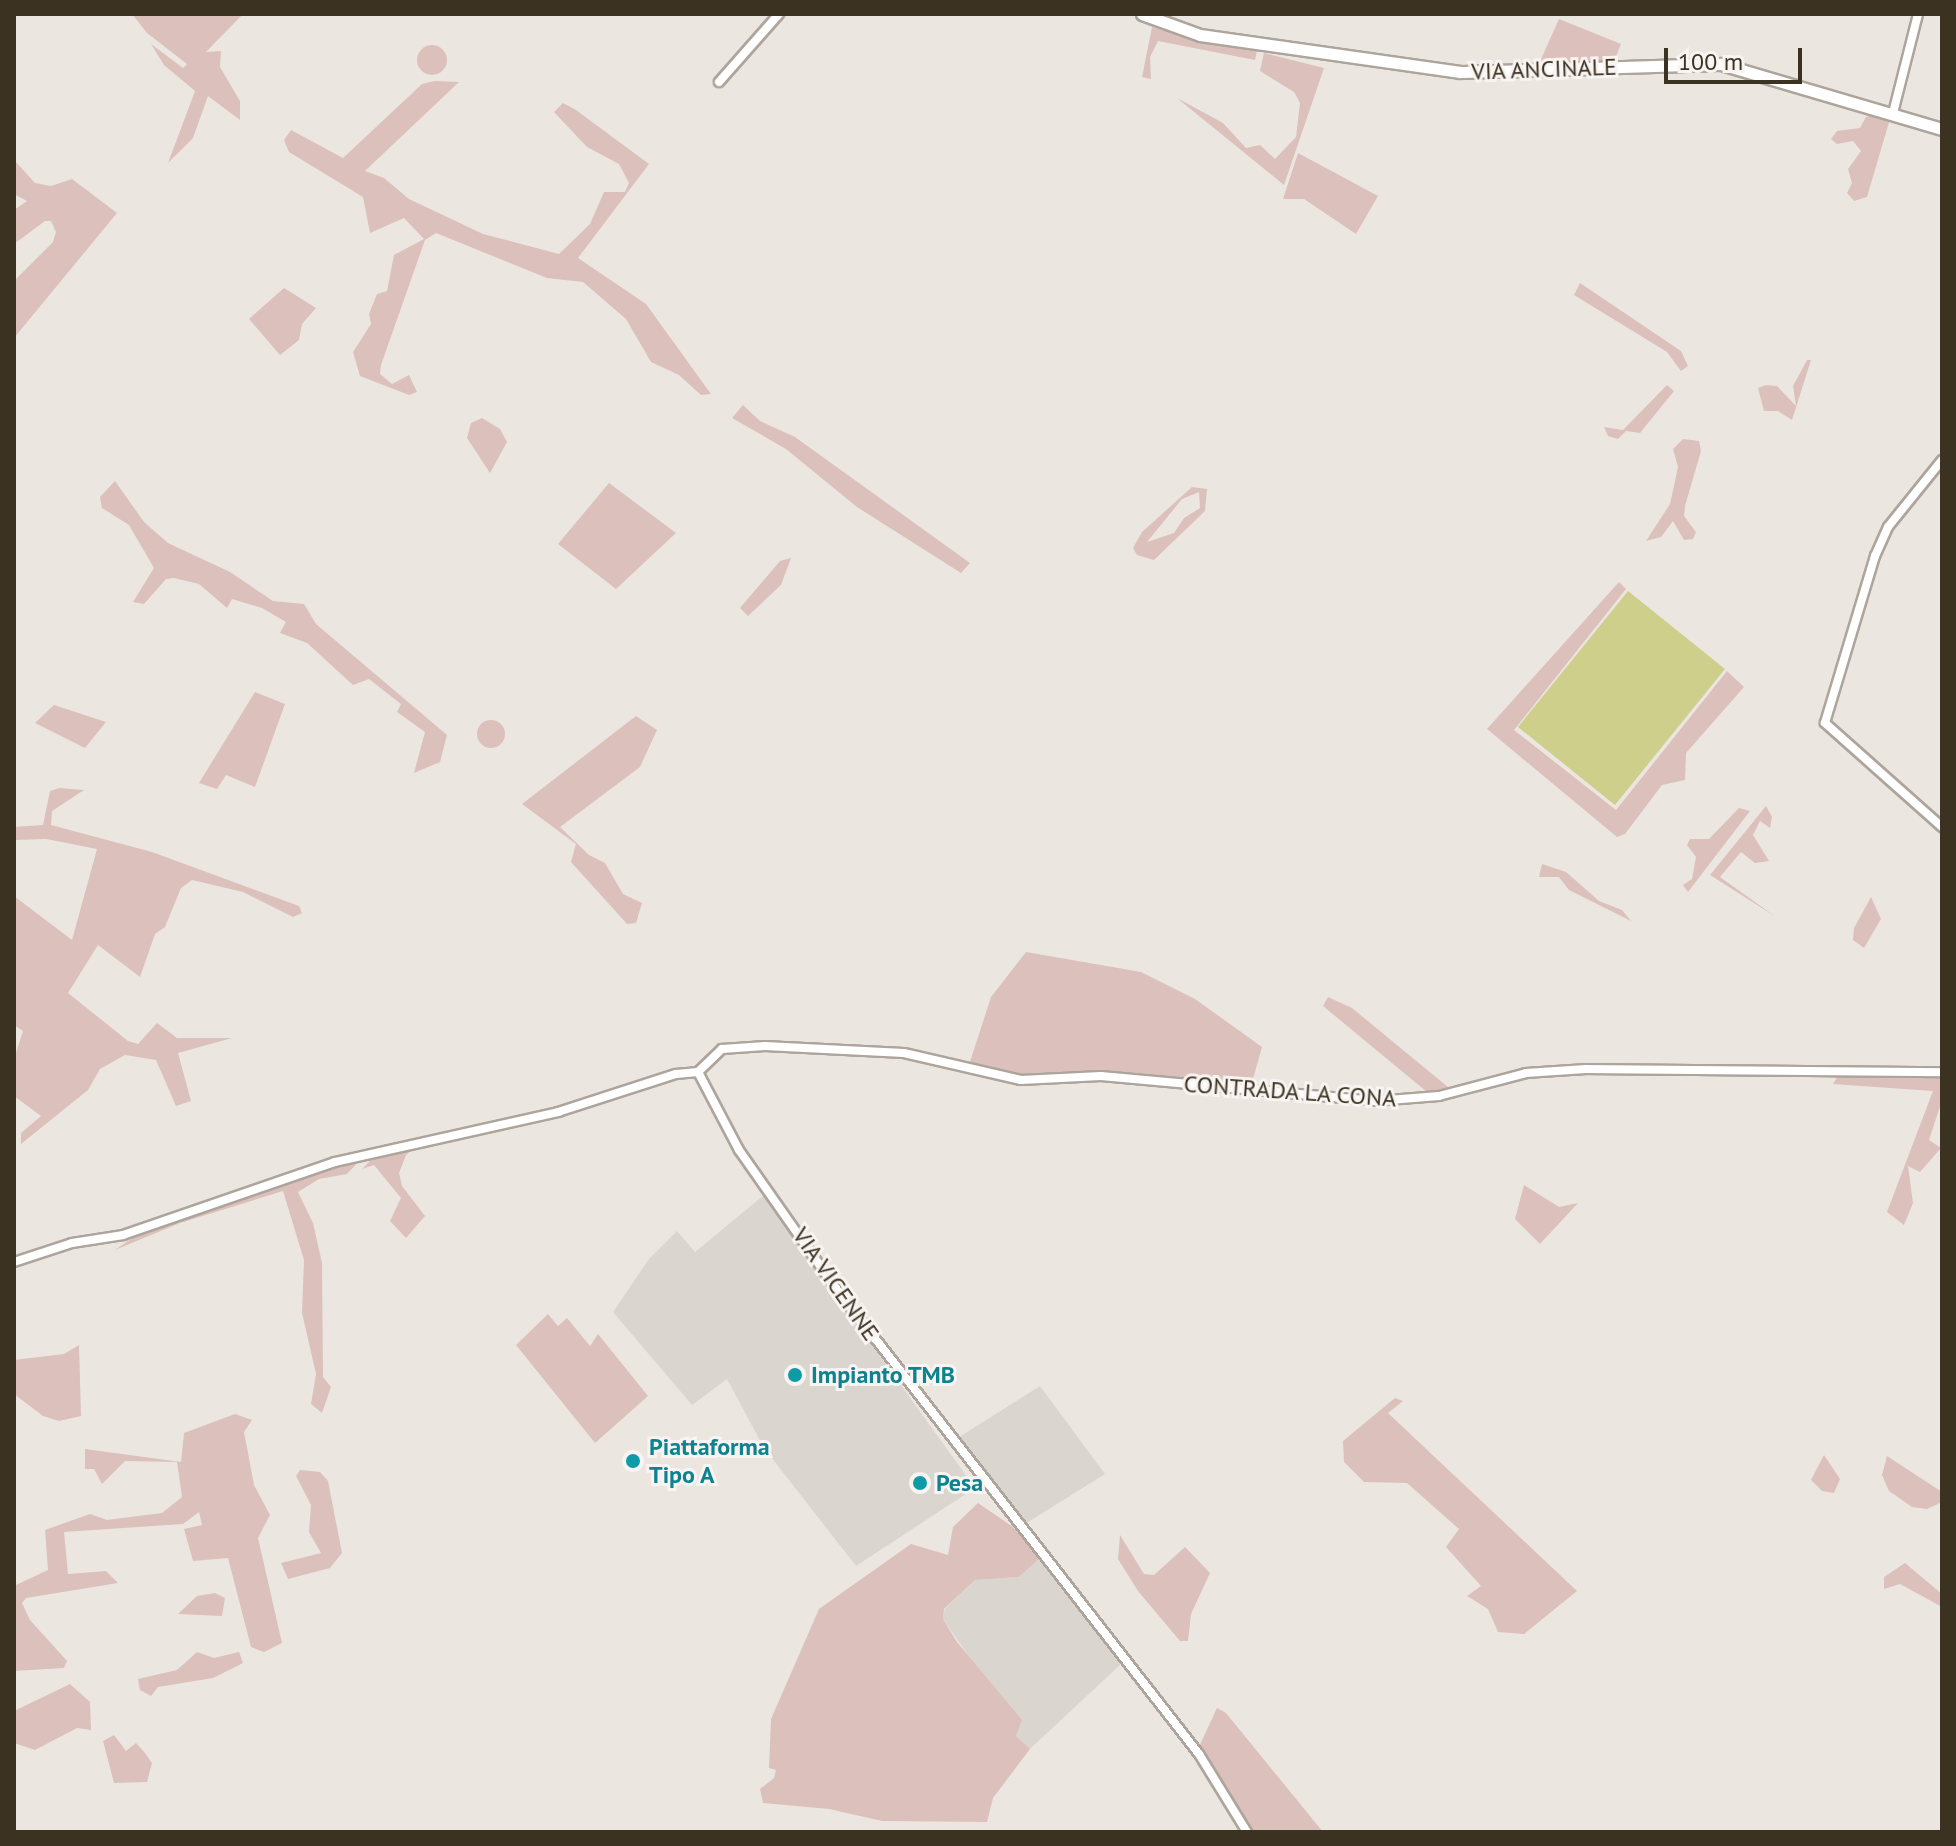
<!DOCTYPE html>
<html>
<head>
<meta charset="utf-8">
<style>
	body { margin:0 }
	#map { position:relative; width:1956px; height:1846px; overflow:hidden; background:#ece6e1; font-family:"PT Sans",sans-serif }
	div>[style] { position:absolute }
	[style*='--x'] { left:calc(var(--x)*1px); top:calc(var(--y)*1px); width:calc(var(--w)*1px); rotate:calc(var(--a)*1deg) }
	.built>* { inset:0; background:#dbd5d0 }
	.green>* { inset:0; background:#dcc0bb }
	.round { border-radius:50% }
	.water>* { inset:0; background:#cdcf8b }
	.roads { filter:drop-shadow(2px 0 #ada59c) drop-shadow(-2px 0 #ada59c) drop-shadow(0 2px #ada59c) drop-shadow(0 -2px #ada59c) }
	.minor>* { height:8px; margin:-4px; padding:0 4px; transform-origin:4px; border-radius:4px; background:#fff }
	.secondary>* { height:11px; margin:-5.5px; padding:0 5.5px; transform-origin:5.5px; border-radius:5.5px; background:#fff }
	.dots>* { width:22px; height:22px; translate:-50% -50%; box-sizing:border-box; border:4px solid #f8f4f2; border-radius:50% }
	span { translate:-50% -50%; white-space:nowrap; text-align:center; line-height:1.15; -webkit-text-stroke:6px #f8f4f2; paint-order:stroke }
	.street-label { font-size:24px; color:#3c3222 }
	.culture-label { font-size:24px; color:#0d838f; font-weight:700 }
	.left { translate:0 -50%; text-align:left }
	.frame { position:absolute; inset:0; border:16px solid #3c3222; pointer-events:none }
	.scale { position:absolute; left:1664px; top:48px; width:138px; height:36px; box-sizing:border-box; border:4px solid #3c3222; border-top:0; padding-left:10px; font-size:24px; line-height:28px; white-space:nowrap; color:#3c3222; -webkit-text-stroke:6px #f8f4f2; paint-order:stroke }
</style>
</head>
<body>
<div id="map">
	<div class="built">
		<div style="clip-path:polygon(764px 1195px,975px 1488px,856px 1566px,764px 1448px,727px 1379px,692px 1405px,613px 1312px,649px 1259px,677px 1231px,695px 1252px)"></div>
		<div style="clip-path:polygon(1040px 1386px,1105px 1474px,1025px 1524px,956px 1439px)"></div>
		<div style="clip-path:polygon(1040px 1558px,1121px 1664px,1030px 1749px,1016px 1736px,1018px 1727px,943px 1619px,945px 1609px,975px 1580px,1019px 1577px)"></div>
	</div>
	<div class="green">
		<div style="clip-path:polygon(132px 14px,243px 14px,206px 52px,221px 51px,220px 67px,240px 101px,240px 120px,208px 96px,193px 138px,168px 163px,195px 91px,164px 65px,151px 44px,183px 68px,187px 64px,147px 33px)"></div>
		<div style="clip-path:polygon(1559px 19px,1621px 44px,1613px 64px,1538px 66px)"></div>
		<div style="clip-path:polygon(1152px 27px,1197px 40px,1257px 51px,1255px 60px,1158px 41px,1150px 57px,1151px 79px,1142px 77px)"></div>
		<div class="round" style="left:417px;top:45px;width:30px;height:30px"></div>
		<div style="clip-path:polygon(1264px 53px,1324px 68px,1284px 185px,1177px 98px,1223px 123px,1246px 148px,1260px 145px,1275px 159px,1296px 137px,1300px 103px,1294px 92px,1260px 71px)"></div>
		<div style="clip-path:polygon(435px 81px,459px 82px,365px 171px,384px 178px,409px 199px,483px 234px,559px 254px,590px 224px,604px 192px,625px 192px,629px 183px,619px 164px,587px 147px,554px 112px,563px 103px,576px 110px,649px 164px,578px 258px,646px 304px,711px 394px,701px 395px,679px 375px,651px 362px,626px 319px,583px 282px,547px 278px,436px 233px,425px 240px,381px 365px,380px 374px,392px 384px,409px 375px,417px 392px,409px 395px,360px 376px,353px 352px,371px 324px,369px 314px,377px 294px,387px 291px,394px 255px,424px 239px,404px 218px,370px 233px,363px 197px,289px 152px,284px 140px,291px 130px,343px 158px,422px 84px)"></div>
		<div style="clip-path:polygon(1876px 114px,1890px 119px,1867px 197px,1854px 201px,1847px 193px,1852px 183px,1848px 169px,1861px 151px,1853px 141px,1837px 144px,1831px 139px,1837px 131px,1860px 128px,1866px 117px)"></div>
		<div style="clip-path:polygon(1298px 153px,1378px 196px,1356px 234px,1304px 199px,1283px 199px)"></div>
		<div style="clip-path:polygon(14px 160px,35px 183px,51px 186px,72px 179px,117px 213px,14px 338px,14px 281px,53px 242px,56px 232px,51px 221px,45px 221px,14px 244px,14px 210px,27px 201px,14px 194px)"></div>
		<div style="clip-path:polygon(1580px 283px,1681px 351px,1688px 366px,1681px 371px,1667px 352px,1574px 295px)"></div>
		<div style="clip-path:polygon(284px 288px,316px 308px,302px 324px,299px 340px,280px 355px,249px 319px)"></div>
		<div style="clip-path:polygon(1807px 360px,1811px 360px,1792px 420px,1778px 411px,1764px 411px,1758px 388px,1766px 385px,1777px 386px,1796px 406px,1793px 386px)"></div>
		<div style="clip-path:polygon(1667px 385px,1674px 391px,1640px 433px,1626px 431px,1618px 439px,1608px 436px,1604px 427px,1623px 430px)"></div>
		<div style="clip-path:polygon(743px 405px,760px 421px,795px 437px,970px 563px,961px 573px,857px 507px,786px 449px,732px 418px)"></div>
		<div style="clip-path:polygon(482px 418px,500px 429px,507px 442px,490px 473px,467px 438px,471px 423px)"></div>
		<div style="clip-path:polygon(1683px 439px,1699px 441px,1701px 451px,1685px 506px,1684px 516px,1696px 532px,1693px 539px,1684px 540px,1673px 521px,1661px 537px,1646px 541px,1670px 504px,1678px 467px,1673px 449px)"></div>
		<div style="clip-path:polygon(115px 481px,144px 522px,168px 543px,230px 572px,273px 601px,304px 604px,316px 624px,447px 735px,440px 762px,414px 773px,425px 732px,397px 712px,401px 704px,369px 679px,353px 685px,307px 643px,280px 633px,286px 622px,262px 608px,232px 599px,227px 608px,199px 584px,174px 578px,166px 579px,144px 604px,133px 602px,154px 568px,129px 525px,102px 508px,100px 497px)"></div>
		<div style="clip-path:polygon(609px 483px,676px 533px,616px 589px,558px 544px)"></div>
		<div style="clip-path:polygon(evenodd,1192px 487px,1207px 489px,1205px 511px,1154px 560px,1137px 555px,1133px 548px,1142px 532px,1192px 487px,1199px 492px,1200px 508px,1184px 518px,1174px 533px,1147px 542px,1182px 499px,1199px 492px)"></div>
		<div style="clip-path:polygon(791px 558px,781px 585px,748px 616px,740px 608px,780px 561px)"></div>
		<div style="clip-path:polygon(1619px 582px,1626px 589px,1514px 730px,1616px 810px,1727px 671px,1744px 687px,1686px 753px,1685px 780px,1662px 785px,1625px 834px,1617px 837px,1487px 729px)"></div>
		<div style="clip-path:polygon(255px 692px,285px 704px,255px 787px,226px 775px,217px 789px,199px 783px)"></div>
		<div style="clip-path:polygon(54px 705px,106px 722px,85px 748px,35px 723px)"></div>
		<div style="clip-path:polygon(636px 716px,657px 730px,640px 767px,560px 827px,589px 855px,605px 863px,623px 894px,642px 903px,636px 923px,627px 924px,571px 862px,576px 844px,522px 804px)"></div>
		<div class="round" style="left:477px;top:720px;width:28px;height:28px"></div>
		<div style="clip-path:polygon(59px 788px,84px 790px,52px 811px,51px 825px,152px 852px,299px 906px,302px 913px,293px 917px,243px 892px,192px 880px,181px 888px,165px 927px,155px 934px,140px 977px,98px 945px,68px 993px,128px 1041px,138px 1044px,157px 1023px,177px 1038px,232px 1038px,178px 1053px,191px 1101px,176px 1106px,156px 1060px,125px 1055px,100px 1069px,88px 1090px,21px 1144px,21px 1133px,41px 1116px,14px 1096px,14px 1059px,23px 1031px,14px 1025px,14px 896px,72px 940px,97px 849px,46px 839px,14px 840px,14px 827px,43px 825px,50px 791px)"></div>
		<div style="clip-path:polygon(1766px 806px,1772px 817px,1770px 828px,1760px 821px,1753px 835px,1769px 861px,1755px 863px,1741px 852px,1720px 877px,1776px 917px,1710px 875px)"></div>
		<div style="clip-path:polygon(1739px 808px,1750px 811px,1688px 892px,1683px 885px,1692px 879px,1696px 857px,1687px 845px,1690px 839px,1709px 839px)"></div>
		<div style="clip-path:polygon(1542px 864px,1566px 872px,1599px 901px,1622px 910px,1631px 921px,1569px 890px,1559px 877px,1539px 877px)"></div>
		<div style="clip-path:polygon(1871px 897px,1881px 919px,1864px 948px,1853px 940px,1854px 928px)"></div>
		<div style="clip-path:polygon(1026px 952px,1141px 972px,1195px 999px,1262px 1047px,1251px 1086px,1104px 1072px,1017px 1076px,969px 1065px,991px 997px)"></div>
		<div style="clip-path:polygon(1328px 997px,1352px 1008px,1454px 1092px,1427px 1092px,1323px 1006px)"></div>
		<div style="clip-path:polygon(1839px 1074px,1938px 1076px,1942px 1081px,1942px 1100px,1929px 1140px,1941px 1148px,1920px 1172px,1908px 1166px,1913px 1203px,1904px 1225px,1887px 1212px,1933px 1091px,1833px 1084px)"></div>
		<div style="clip-path:polygon(416px 1146px,406px 1155px,399px 1173px,402px 1186px,425px 1216px,406px 1238px,390px 1221px,401px 1198px,374px 1165px,362px 1169px,375px 1156px)"></div>
		<div style="clip-path:polygon(361px 1159px,347px 1174px,319px 1179px,298px 1192px,313px 1223px,322px 1263px,323px 1377px,331px 1387px,322px 1413px,311px 1404px,316px 1374px,302px 1313px,304px 1260px,283px 1191px,180px 1223px,115px 1250px,141px 1232px)"></div>
		<div style="clip-path:polygon(1524px 1185px,1559px 1207px,1578px 1203px,1540px 1244px,1515px 1219px)"></div>
		<div style="clip-path:polygon(548px 1314px,558px 1326px,567px 1318px,590px 1346px,598px 1334px,648px 1396px,595px 1443px,516px 1345px)"></div>
		<div style="clip-path:polygon(79px 1345px,81px 1416px,59px 1421px,43px 1416px,14px 1394px,14px 1360px,64px 1354px)"></div>
		<div style="clip-path:polygon(1395px 1398px,1403px 1401px,1388px 1413px,1577px 1591px,1524px 1634px,1498px 1632px,1488px 1609px,1467px 1596px,1481px 1586px,1446px 1547px,1459px 1529px,1407px 1483px,1364px 1482px,1344px 1462px,1343px 1441px)"></div>
		<div style="clip-path:polygon(235px 1414px,252px 1420px,244px 1432px,254px 1485px,270px 1515px,258px 1538px,282px 1643px,264px 1652px,251px 1647px,228px 1558px,193px 1561px,184px 1529px,202px 1525px,199px 1512px,183px 1524px,64px 1532px,68px 1574px,106px 1571px,118px 1583px,26px 1598px,22px 1603px,30px 1620px,67px 1661px,64px 1668px,14px 1671px,14px 1586px,48px 1570px,45px 1530px,90px 1514px,107px 1520px,162px 1513px,182px 1497px,177px 1462px,125px 1461px,102px 1484px,94px 1469px,85px 1469px,85px 1449px,181px 1462px,184px 1433px)"></div>
		<div style="clip-path:polygon(1824px 1455px,1840px 1479px,1834px 1493px,1822px 1491px,1811px 1480px)"></div>
		<div style="clip-path:polygon(1887px 1456px,1942px 1492px,1942px 1502px,1927px 1509px,1912px 1507px,1889px 1491px,1882px 1475px)"></div>
		<div style="clip-path:polygon(300px 1470px,320px 1472px,328px 1481px,342px 1553px,330px 1568px,288px 1579px,281px 1563px,321px 1553px,309px 1532px,311px 1505px,296px 1476px)"></div>
		<div style="clip-path:polygon(978px 1503px,1013px 1527px,1040px 1558px,1019px 1577px,975px 1580px,944px 1609px,943px 1619px,957px 1642px,1022px 1720px,1016px 1736px,1030px 1749px,993px 1798px,987px 1822px,882px 1821px,829px 1809px,763px 1803px,760px 1789px,774px 1778px,776px 1770px,769px 1768px,771px 1719px,819px 1609px,911px 1544px,948px 1555px,953px 1527px)"></div>
		<div style="clip-path:polygon(1120px 1535px,1144px 1574px,1154px 1575px,1185px 1547px,1210px 1573px,1191px 1614px,1188px 1641px,1180px 1641px,1138px 1591px,1118px 1559px)"></div>
		<div style="clip-path:polygon(1905px 1563px,1942px 1594px,1942px 1607px,1900px 1584px,1884px 1589px,1884px 1577px)"></div>
		<div style="clip-path:polygon(215px 1593px,225px 1598px,222px 1616px,178px 1614px,197px 1596px)"></div>
		<div style="clip-path:polygon(197px 1652px,214px 1658px,239px 1652px,243px 1663px,213px 1678px,158px 1687px,151px 1696px,140px 1690px,138px 1679px,177px 1670px)"></div>
		<div style="clip-path:polygon(70px 1684px,90px 1702px,91px 1730px,77px 1728px,35px 1750px,14px 1743px,14px 1711px)"></div>
		<div style="clip-path:polygon(1217px 1708px,1226px 1713px,1323px 1832px,1250px 1832px,1199px 1747px)"></div>
		<div style="clip-path:polygon(114px 1735px,126px 1751px,136px 1743px,145px 1753px,152px 1763px,147px 1782px,114px 1783px,103px 1741px)"></div>
	</div>
	<div class="water">
		<div style="clip-path:polygon(1628px 591px,1725px 669px,1615px 805px,1518px 727px)"></div>
	</div>
	<div class="roads">
		<div class="minor">
			<div style="--x:719;--y:82;--w:91;--a:-48.6"></div>
			<div style="--x:1893;--y:113;--w:102;--a:-75.8"></div>
			<div style="--x:1942;--y:460;--w:86;--a:128.9"></div>
			<div style="--x:1888;--y:527;--w:32;--a:114"></div>
			<div style="--x:1875;--y:556;--w:174;--a:106.7"></div>
			<div style="--x:1825;--y:723;--w:157;--a:41.6"></div>
			<div style="--x:698;--y:1072;--w:33;--a:-44"></div>
			<div style="--x:722;--y:1049;--w:43;--a:-4"></div>
			<div style="--x:765;--y:1046;--w:139;--a:2.9"></div>
			<div style="--x:904;--y:1053;--w:120;--a:13"></div>
			<div style="--x:1021;--y:1080;--w:80;--a:-2.9"></div>
			<div style="--x:1101;--y:1076;--w:276;--a:5.2"></div>
			<div style="--x:1376;--y:1101;--w:63;--a:-4.5"></div>
			<div style="--x:1439;--y:1096;--w:90;--a:-14.8"></div>
			<div style="--x:1526;--y:1073;--w:60;--a:-3.8"></div>
			<div style="--x:1586;--y:1069;--w:356;--a:0.5"></div>
			<div style="--x:698;--y:1072;--w:88;--a:62.3"></div>
			<div style="--x:739;--y:1150;--w:167;--a:55"></div>
			<div style="--x:835;--y:1287;--w:592;--a:52.07"></div>
			<div style="--x:1199;--y:1754;--w:92;--a:58.4"></div>
			<div style="--x:14;--y:1262;--w:61;--a:-18.1"></div>
			<div style="--x:72;--y:1243;--w:52;--a:-8.9"></div>
			<div style="--x:123;--y:1235;--w:224;--a:-19"></div>
			<div style="--x:335;--y:1162;--w:229;--a:-12.6"></div>
			<div style="--x:558;--y:1112;--w:124;--a:-17.9"></div>
			<div style="--x:676;--y:1074;--w:22;--a:-5"></div>
		</div>
		<div class="secondary">
			<div style="--x:1142;--y:14;--w:62;--a:19.9"></div>
			<div style="--x:1200;--y:35;--w:263;--a:8.1"></div>
			<div style="--x:1460;--y:72;--w:261;--a:-1.8"></div>
			<div style="--x:1721;--y:64;--w:230;--a:16.4"></div>
		</div>
	</div>
	<div class="dots">
		<div style="left:795px;top:1375px;background:#0f9aa8"></div>
		<div style="left:633px;top:1461px;background:#0f9aa8"></div>
		<div style="left:920px;top:1483px;background:#0f9aa8"></div>
	</div>
	<div class="street-label">
		<span style="left:1544px;top:69px;rotate:-2deg">VIA ANCINALE</span>
		<span style="left:1290px;top:1091px;rotate:4deg">CONTRADA LA CONA</span>
		<span style="left:836px;top:1284px;rotate:55deg">VIA VICENNE</span>
	</div>
	<div class="culture-label">
		<span class="left" style="left:811px;top:1375px">Impianto TMB</span>
		<span class="left" style="left:649px;top:1461px">Piattaforma<br>Tipo A</span>
		<span class="left" style="left:936px;top:1483px">Pesa</span>
	</div>
	<div class="frame"></div>
	<div class="scale">100 m</div>
</div>
</body>
</html>
